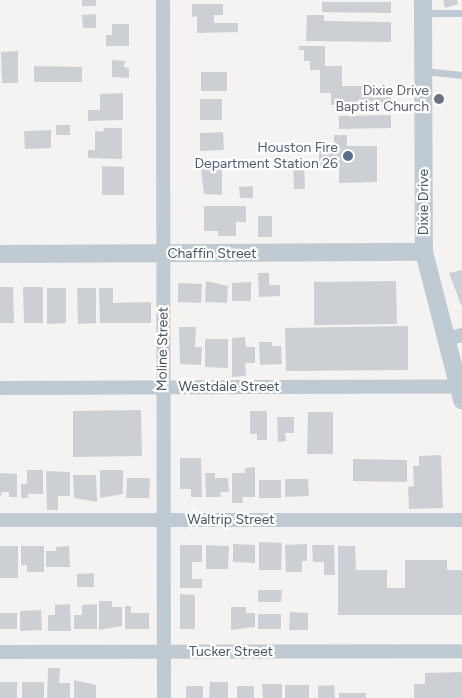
<!DOCTYPE html>
<html>
<head>
<meta charset="utf-8">
<style>
	body { margin:0 }
	#map { position:relative; width:462px; height:698px; overflow:hidden; background:#f5f2f2; font-family:Figtree,sans-serif }
	div>[style] { position:absolute }
	[style*='--x'] { left:calc(var(--x)*1px); top:calc(var(--y)*1px); width:calc(var(--w)*1px); rotate:calc(var(--a)*1deg) }
	.building>* { inset:0; background:#ccd0d5 }
	.service>* { height:7px; margin:-3.5px; padding:0 3.5px; transform-origin:3.5px; border-radius:3.5px; background:#bfcad3 }
	.minor>* { height:14px; margin:-7px; padding:0 7px; transform-origin:7px; border-radius:7px; background:#bfcad3 }
	.tertiary>* { height:18px; margin:-9px; padding:0 9px; transform-origin:9px; border-radius:9px; background:#bfcad3 }
	.dots>* { width:14px; height:14px; translate:-50% -50%; box-sizing:border-box; border:2px solid #fff; border-radius:50% }
	span { translate:-50% -50%; white-space:nowrap; text-align:center; line-height:1.15; -webkit-text-stroke:4.5px #fff; paint-order:stroke }
	.worship-label { font-size:14px; color:#5b616d }
	.right { translate:-100% -50%; text-align:right }
	.service-label { font-size:14px; color:#4e5e75 }
	.street-label { font-size:14px; color:#485762 }
</style>
</head>
<body>
<div id="map">
	<div class="building">
		<div style="clip-path:polygon(82px 0,96px 0,96px 6px,82px 6px)"></div>
		<div style="clip-path:polygon(443px 0,457px 0,458px 4px,445px 8px)"></div>
		<div style="clip-path:polygon(322px 2px,391px 2px,391px 13px,322px 12px)"></div>
		<div style="clip-path:polygon(192px 4px,223px 4px,223px 15px,214px 15px,214px 23px,238px 23px,238px 32px,197px 33px,197px 16px,192px 17px)"></div>
		<div style="clip-path:polygon(96px 14px,96px 28px,83px 28px,82px 15px)"></div>
		<div style="clip-path:polygon(307px 15px,324px 15px,324px 21px,391px 22px,391px 42px,306px 41px)"></div>
		<div style="clip-path:polygon(112px 24px,129px 24px,129px 46px,106px 46px,106px 35px,112px 35px)"></div>
		<div style="clip-path:polygon(299px 46px,325px 46px,325px 66px,342px 66px,342px 86px,391px 86px,391px 105px,331px 105px,331px 93px,320px 93px,320px 70px,310px 70px,310px 61px,304px 61px,304px 50px,299px 50px)"></div>
		<div style="clip-path:polygon(18px 51px,18px 83px,2px 83px,1px 52px)"></div>
		<div style="clip-path:polygon(112px 60px,125px 61px,124px 67px,129px 68px,129px 78px,112px 77px)"></div>
		<div style="clip-path:polygon(34px 66px,82px 67px,82px 82px,34px 82px)"></div>
		<div style="clip-path:polygon(201px 72px,227px 72px,227px 91px,201px 91px)"></div>
		<div style="clip-path:polygon(123px 93px,123px 120px,88px 121px,88px 110px,100px 110px,100px 94px)"></div>
		<div style="clip-path:polygon(200px 99px,222px 99px,222px 120px,200px 120px)"></div>
		<div style="clip-path:polygon(391px 115px,391px 128px,339px 129px,339px 116px)"></div>
		<div style="clip-path:polygon(56px 125px,70px 125px,70px 135px,56px 135px)"></div>
		<div style="clip-path:polygon(104px 128px,122px 128px,122px 159px,88px 158px,88px 150px,95px 150px,95px 131px,103px 132px)"></div>
		<div style="clip-path:polygon(51px 130px,51px 148px,25px 149px,24px 131px)"></div>
		<div style="clip-path:polygon(223px 132px,224px 150px,200px 151px,200px 133px)"></div>
		<div style="clip-path:polygon(334px 135px,347px 135px,347px 146px,377px 146px,377px 182px,339px 183px,339px 166px,319px 167px,319px 147px,334px 146px)"></div>
		<div style="clip-path:polygon(293px 161px,304px 161px,305px 189px,294px 189px)"></div>
		<div style="clip-path:polygon(200px 162px,222px 163px,222px 195px,204px 194px)"></div>
		<div style="clip-path:polygon(102px 166px,124px 167px,124px 195px,102px 195px)"></div>
		<div style="clip-path:polygon(253px 186px,253px 198px,240px 198px,239px 187px)"></div>
		<div style="clip-path:polygon(204px 206px,246px 206px,246px 222px,236px 222px,236px 236px,218px 236px,218px 231px,204px 231px)"></div>
		<div style="clip-path:polygon(258px 216px,272px 216px,272px 237px,258px 237px)"></div>
		<div style="clip-path:polygon(462px 270px,462px 305px,461px 305px,449px 273px)"></div>
		<div style="clip-path:polygon(258px 273px,269px 273px,269px 285px,280px 285px,280px 296px,259px 297px)"></div>
		<div style="clip-path:polygon(206px 281px,228px 286px,227px 303px,205px 302px)"></div>
		<div style="clip-path:polygon(396px 281px,397px 324px,314px 325px,314px 282px)"></div>
		<div style="clip-path:polygon(251px 282px,251px 301px,232px 301px,232px 283px)"></div>
		<div style="clip-path:polygon(178px 283px,202px 284px,201px 303px,178px 302px)"></div>
		<div style="clip-path:polygon(0 287px,13px 287px,14px 323px,0 323px)"></div>
		<div style="clip-path:polygon(23px 287px,43px 287px,43px 323px,24px 323px)"></div>
		<div style="clip-path:polygon(47px 288px,66px 288px,66px 323px,47px 324px)"></div>
		<div style="clip-path:polygon(77px 288px,96px 288px,96px 323px,78px 324px)"></div>
		<div style="clip-path:polygon(99px 288px,113px 288px,113px 303px,151px 302px,151px 323px,100px 323px)"></div>
		<div style="clip-path:polygon(408px 326px,408px 370px,286px 371px,285px 328px)"></div>
		<div style="clip-path:polygon(179px 327px,196px 327px,195px 347px,202px 347px,201px 365px,180px 364px)"></div>
		<div style="clip-path:polygon(245px 337px,246px 347px,255px 347px,255px 363px,245px 363px,246px 376px,232px 377px,232px 338px)"></div>
		<div style="clip-path:polygon(205px 339px,228px 339px,228px 368px,205px 367px)"></div>
		<div style="clip-path:polygon(259px 342px,272px 342px,272px 346px,281px 346px,282px 364px,260px 365px)"></div>
		<div style="clip-path:polygon(141px 410px,142px 456px,73px 457px,73px 411px)"></div>
		<div style="clip-path:polygon(250px 411px,267px 411px,267px 440px,257px 440px,257px 434px,250px 434px)"></div>
		<div style="clip-path:polygon(308px 412px,333px 412px,333px 454px,307px 454px)"></div>
		<div style="clip-path:polygon(277px 417px,294px 417px,294px 433px,285px 433px,286px 441px,278px 442px)"></div>
		<div style="clip-path:polygon(441px 455px,443px 508px,409px 509px,408px 487px,414px 486px,413px 466px,419px 466px,419px 456px)"></div>
		<div style="clip-path:polygon(180px 458px,201px 458px,202px 497px,191px 497px,191px 489px,180px 489px)"></div>
		<div style="clip-path:polygon(353px 459px,407px 460px,407px 482px,353px 481px)"></div>
		<div style="clip-path:polygon(255px 467px,255px 497px,242px 497px,243px 503px,232px 503px,232px 473px,245px 473px,245px 468px)"></div>
		<div style="clip-path:polygon(27px 470px,43px 470px,43px 494px,28px 494px,28px 498px,21px 498px,21px 484px,27px 484px)"></div>
		<div style="clip-path:polygon(100px 470px,123px 470px,123px 494px,100px 498px)"></div>
		<div style="clip-path:polygon(46px 471px,70px 472px,70px 496px,58px 496px,58px 510px,47px 510px)"></div>
		<div style="clip-path:polygon(0 473px,17px 474px,17px 497px,9px 497px,9px 492px,2px 492px,0 498px)"></div>
		<div style="clip-path:polygon(205px 473px,215px 473px,215px 478px,228px 478px,229px 492px,220px 492px,221px 497px,206px 497px)"></div>
		<div style="clip-path:polygon(73px 475px,96px 475px,97px 502px,74px 498px)"></div>
		<div style="clip-path:polygon(127px 478px,150px 478px,149px 498px,126px 498px)"></div>
		<div style="clip-path:polygon(285px 479px,308px 479px,309px 496px,285px 497px)"></div>
		<div style="clip-path:polygon(259px 480px,281px 480px,281px 498px,259px 498px)"></div>
		<div style="clip-path:polygon(259px 542px,282px 543px,281px 570px,259px 570px)"></div>
		<div style="clip-path:polygon(233px 544px,255px 545px,255px 563px,233px 562px)"></div>
		<div style="clip-path:polygon(307px 544px,307px 561px,302px 561px,302px 572px,286px 572px,285px 545px)"></div>
		<div style="clip-path:polygon(180px 545px,202px 545px,202px 562px,192px 562px,192px 579px,202px 579px,202px 588px,180px 588px)"></div>
		<div style="clip-path:polygon(206px 545px,229px 546px,228px 569px,206px 569px)"></div>
		<div style="clip-path:polygon(312px 545px,334px 545px,335px 575px,324px 575px,324px 562px,313px 562px)"></div>
		<div style="clip-path:polygon(0 546px,18px 546px,18px 578px,0 578px)"></div>
		<div style="clip-path:polygon(21px 546px,44px 546px,44px 572px,27px 572px,27px 565px,21px 565px)"></div>
		<div style="clip-path:polygon(69px 546px,70px 567px,46px 567px,46px 551px,56px 551px,56px 547px)"></div>
		<div style="clip-path:polygon(338px 546px,355px 546px,356px 570px,387px 570px,387px 588px,405px 588px,405px 560px,447px 560px,447px 570px,462px 570px,462px 615px,338px 615px)"></div>
		<div style="clip-path:polygon(94px 573px,94px 587px,77px 587px,77px 574px)"></div>
		<div style="clip-path:polygon(258px 590px,282px 590px,281px 602px,258px 602px)"></div>
		<div style="clip-path:polygon(180px 594px,195px 595px,195px 629px,180px 629px)"></div>
		<div style="clip-path:polygon(99px 601px,112px 601px,112px 607px,122px 607px,122px 626px,99px 630px)"></div>
		<div style="clip-path:polygon(70px 604px,71px 631px,48px 631px,48px 615px,55px 615px,55px 605px)"></div>
		<div style="clip-path:polygon(97px 604px,97px 629px,74px 629px,74px 615px,82px 615px,82px 605px)"></div>
		<div style="clip-path:polygon(125px 606px,131px 606px,131px 613px,149px 613px,149px 629px,125px 629px)"></div>
		<div style="clip-path:polygon(231px 607px,246px 607px,246px 613px,255px 613px,255px 627px,231px 630px)"></div>
		<div style="clip-path:polygon(41px 610px,42px 630px,20px 631px,20px 611px)"></div>
		<div style="clip-path:polygon(290px 612px,308px 613px,308px 630px,289px 630px)"></div>
		<div style="clip-path:polygon(0 613px,17px 613px,17px 629px,0 629px)"></div>
		<div style="clip-path:polygon(258px 614px,281px 614px,281px 629px,258px 629px)"></div>
		<div style="clip-path:polygon(48px 668px,60px 668px,59px 683px,70px 683px,70px 698px,47px 698px)"></div>
		<div style="clip-path:polygon(462px 672px,462px 698px,414px 698px,414px 684px,425px 684px,425px 673px)"></div>
		<div style="clip-path:polygon(74px 680px,96px 685px,96px 698px,74px 698px)"></div>
		<div style="clip-path:polygon(0 682px,17px 682px,17px 698px,0 698px)"></div>
		<div style="clip-path:polygon(22px 682px,44px 682px,44px 698px,22px 698px)"></div>
		<div style="clip-path:polygon(210px 682px,228px 682px,228px 698px,209px 698px)"></div>
		<div style="clip-path:polygon(262px 684px,282px 684px,282px 698px,263px 698px)"></div>
		<div style="clip-path:polygon(285px 685px,309px 685px,309px 698px,285px 698px)"></div>
		<div style="clip-path:polygon(334px 685px,335px 698px,318px 698px,318px 686px)"></div>
		<div style="clip-path:polygon(186px 686px,203px 686px,203px 698px,186px 698px)"></div>
		<div style="clip-path:polygon(237px 686px,254px 686px,254px 698px,237px 698px)"></div>
		<div style="clip-path:polygon(339px 693px,366px 693px,366px 698px,339px 698px)"></div>
	</div>
	<div class="service">
		<div style="--x:423;--y:13;--w:39;--a:0"></div>
		<div style="--x:424;--y:71;--w:38;--a:6"></div>
	</div>
	<div class="minor">
		<div style="--x:163;--y:0;--w:698;--a:89.92"></div>
		<div style="--x:446;--y:339;--w:16;--a:-14"></div>
		<div style="--x:0;--y:388;--w:459;--a:-0.2"></div>
		<div style="--x:0;--y:520;--w:462;--a:0"></div>
		<div style="--x:0;--y:652;--w:462;--a:-0.1"></div>
	</div>
	<div class="tertiary">
		<div style="--x:423;--y:0;--w:252;--a:89.8"></div>
		<div style="--x:424;--y:252;--w:153;--a:75.6"></div>
		<div style="--x:0;--y:254;--w:424;--a:-0.3"></div>
	</div>
	<div class="dots">
		<div style="left:439px;top:99px;background:#6b7280"></div>
		<div style="left:348px;top:156px;background:#5c6f8a"></div>
	</div>
	<div class="worship-label">
		<span class="right" style="left:429px;top:99px">Dixie Drive<br>Baptist Church</span>
	</div>
	<div class="service-label">
		<span class="right" style="left:338px;top:156px">Houston Fire<br>Department Station 26</span>
	</div>
	<div class="street-label">
		<span style="left:424px;top:202px;rotate:-90deg">Dixie Drive</span>
		<span style="left:212px;top:254px">Chaffin Street</span>
		<span style="left:163px;top:349px;rotate:-89deg">Moline Street</span>
		<span style="left:229px;top:387px">Westdale Street</span>
		<span style="left:231px;top:520px">Waltrip Street</span>
		<span style="left:231px;top:652px">Tucker Street</span>
	</div>
</div>
</body>
</html>
